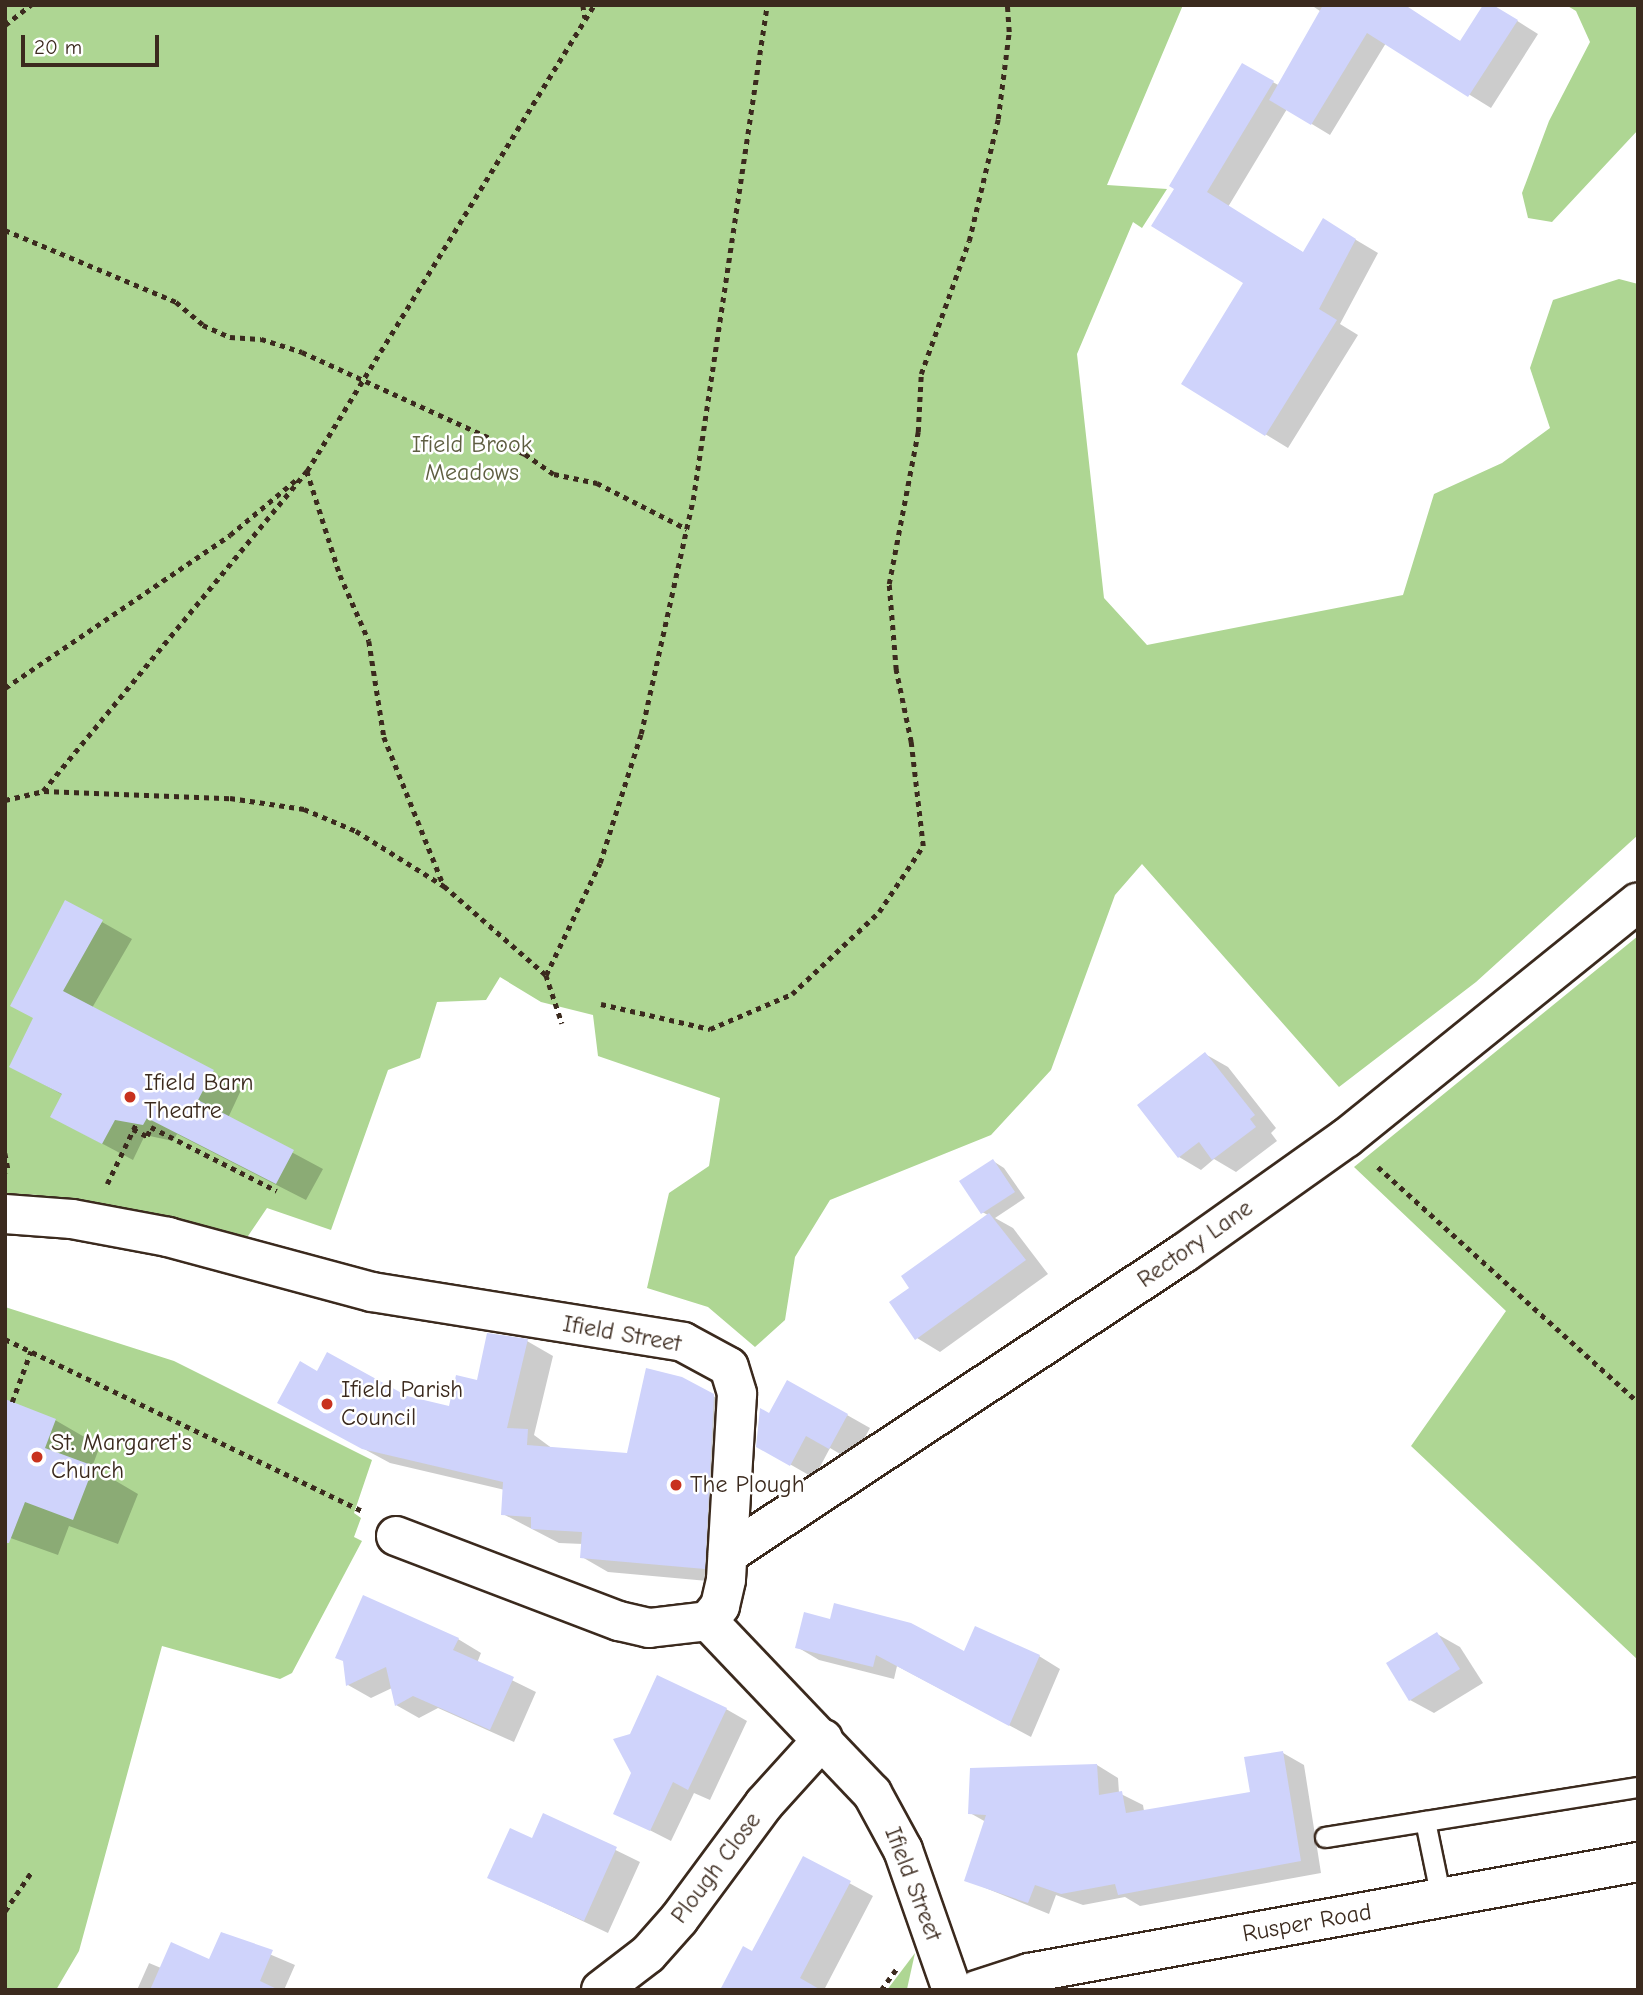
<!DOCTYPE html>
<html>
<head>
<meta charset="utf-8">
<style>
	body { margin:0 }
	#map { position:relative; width:1643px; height:1995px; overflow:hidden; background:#fff; font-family:"Comic Neue",sans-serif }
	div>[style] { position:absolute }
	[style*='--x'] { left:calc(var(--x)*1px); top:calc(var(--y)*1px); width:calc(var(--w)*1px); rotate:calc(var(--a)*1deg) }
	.green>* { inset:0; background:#aed693 }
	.shadow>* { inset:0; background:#0003 }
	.building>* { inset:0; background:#cfd3fb }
	.path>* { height:4.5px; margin-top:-2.25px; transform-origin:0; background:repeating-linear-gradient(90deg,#3b2a1e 0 5px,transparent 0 10px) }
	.roads { filter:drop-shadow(2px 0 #3b2a1e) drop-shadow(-2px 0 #3b2a1e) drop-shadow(0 2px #3b2a1e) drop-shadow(0 -2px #3b2a1e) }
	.service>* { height:19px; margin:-9.5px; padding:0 9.5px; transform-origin:9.5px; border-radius:9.5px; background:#fff }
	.minor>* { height:38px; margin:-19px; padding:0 19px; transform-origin:19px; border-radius:19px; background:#fff }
	.tertiary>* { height:38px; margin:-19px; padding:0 19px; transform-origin:19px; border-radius:19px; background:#fff }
	.dots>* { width:19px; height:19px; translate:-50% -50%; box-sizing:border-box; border:4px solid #fff; border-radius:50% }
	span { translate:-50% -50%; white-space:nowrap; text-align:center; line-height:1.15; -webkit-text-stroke:5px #fff; paint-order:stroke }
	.park-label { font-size:24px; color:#5e5e41 }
	.poi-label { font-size:24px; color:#3b2a1e }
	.left { translate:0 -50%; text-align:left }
	.street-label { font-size:24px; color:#3b2a1e }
	.frame { position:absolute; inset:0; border:7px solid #3b2a1e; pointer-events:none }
	.scale { position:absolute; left:21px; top:35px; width:138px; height:32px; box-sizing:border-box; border:4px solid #3b2a1e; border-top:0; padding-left:9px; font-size:21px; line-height:24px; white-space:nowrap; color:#3b2a1e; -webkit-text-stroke:5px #fff; paint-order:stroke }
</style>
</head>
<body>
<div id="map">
	<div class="green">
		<div style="clip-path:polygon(5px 5px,1183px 5px,1107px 185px,1167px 189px,1142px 228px,1133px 222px,1077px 354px,1104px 598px,1147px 645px,1403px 595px,1434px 494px,1502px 463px,1550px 428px,1530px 368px,1553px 300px,1619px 279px,1638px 284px,1638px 835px,1476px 982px,1339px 1087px,1142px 864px,1115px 895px,1051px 1070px,991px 1135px,830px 1200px,795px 1257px,785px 1320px,755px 1347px,708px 1307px,647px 1288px,669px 1193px,709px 1166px,720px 1098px,598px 1056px,593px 1015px,541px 1002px,500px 977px,486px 1000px,437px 1002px,420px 1058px,388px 1070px,331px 1230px,267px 1208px,248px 1236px,233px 1240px,38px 1195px,5px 1193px)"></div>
		<div style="clip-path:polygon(1566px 5px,1638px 5px,1638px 130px,1552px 222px,1528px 218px,1522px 193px,1549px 121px,1590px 42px,1576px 11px)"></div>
		<div style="clip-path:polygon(1638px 936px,1638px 1660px,1411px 1446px,1506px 1311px,1354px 1167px)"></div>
		<div style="clip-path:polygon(5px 1307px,174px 1361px,372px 1460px,354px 1513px,361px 1518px,354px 1537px,362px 1541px,292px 1673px,280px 1679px,162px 1646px,79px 1951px,56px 1990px,5px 1990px)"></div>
		<div style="clip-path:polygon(915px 1953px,907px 1989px,887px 1990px)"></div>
	</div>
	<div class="shadow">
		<div style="clip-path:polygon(1311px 5px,1386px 5px,1462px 42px,1508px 15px,1538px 34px,1491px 108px,1386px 43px,1330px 135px,1287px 109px,1228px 207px,1304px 253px,1346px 234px,1378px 253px,1340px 324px,1358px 335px,1288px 448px,1184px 384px,1246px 282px,1176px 188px,1242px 65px,1280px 86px,1323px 13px)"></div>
		<div style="clip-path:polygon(102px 922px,132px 939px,92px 1008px,242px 1088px,228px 1118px,323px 1169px,306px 1200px,177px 1134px,173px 1141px,145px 1135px,133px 1160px,52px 1117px,63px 1095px,11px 1066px)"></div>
		<div style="clip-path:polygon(1205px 1054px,1228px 1067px,1276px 1128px,1271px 1133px,1277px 1141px,1236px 1172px,1214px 1159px,1201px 1170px,1179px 1157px)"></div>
		<div style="clip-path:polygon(993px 1161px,1004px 1168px,1025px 1198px,995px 1218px,1013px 1228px,1048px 1274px,940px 1352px,917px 1338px,912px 1288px,988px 1215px,982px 1212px)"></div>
		<div style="clip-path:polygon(527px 1341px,553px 1356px,534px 1435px,553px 1449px,628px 1455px,681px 1378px,740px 1411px,730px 1583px,608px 1572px,582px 1557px,583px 1544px,559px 1543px,503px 1514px,505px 1490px,390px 1463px,305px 1417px,317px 1373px,450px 1408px)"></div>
		<div style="clip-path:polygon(847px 1415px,870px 1428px,852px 1461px,830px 1448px,814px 1478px,758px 1446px,769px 1416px)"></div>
		<div style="clip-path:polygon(55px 1420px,100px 1446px,92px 1467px,138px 1494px,118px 1544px,69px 1526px,58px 1555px,5px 1536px)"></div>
		<div style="clip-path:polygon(832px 1621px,965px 1654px,1039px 1656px,1060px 1669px,1031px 1737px,897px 1666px,894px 1679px,819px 1660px,797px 1647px)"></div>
		<div style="clip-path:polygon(1437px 1634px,1460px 1647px,1483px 1683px,1434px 1713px,1410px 1700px)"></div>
		<div style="clip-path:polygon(458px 1639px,481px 1653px,477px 1663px,536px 1692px,514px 1742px,438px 1708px,419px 1718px,396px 1705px,392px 1688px,371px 1698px,348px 1685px,345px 1661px)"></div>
		<div style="clip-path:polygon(726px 1709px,747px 1721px,710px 1800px,694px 1793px,671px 1841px,616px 1813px,633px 1773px)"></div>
		<div style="clip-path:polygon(1283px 1753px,1304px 1765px,1321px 1873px,1140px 1906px,1125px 1897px,1083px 1905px,1056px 1895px,1049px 1914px,966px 1880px,986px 1822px,970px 1813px,1097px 1765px,1118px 1778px,1119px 1793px,1143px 1805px,1144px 1811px,1252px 1793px)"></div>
		<div style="clip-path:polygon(544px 1815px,640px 1862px,608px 1933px,489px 1877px,532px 1840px)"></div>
		<div style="clip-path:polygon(803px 1858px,873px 1896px,824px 1990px,721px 1990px,753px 1954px)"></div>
		<div style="clip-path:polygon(222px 1934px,295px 1965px,284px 1990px,137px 1990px,149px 1963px,161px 1968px,210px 1961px)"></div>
	</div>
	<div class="building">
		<div style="clip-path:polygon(1323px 5px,1405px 5px,1460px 41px,1483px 5px,1493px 5px,1518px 20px,1468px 97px,1367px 33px,1311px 125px,1269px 100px)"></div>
		<div style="clip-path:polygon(1242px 63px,1274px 81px,1207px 192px,1303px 252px,1323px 218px,1356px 239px,1319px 309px,1337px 320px,1265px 436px,1181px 384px,1243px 283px,1151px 226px,1174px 189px,1169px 186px)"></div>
		<div style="clip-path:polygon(65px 900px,103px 920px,63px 991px,214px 1070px,198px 1100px,294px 1150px,276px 1184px,147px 1118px,143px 1125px,115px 1120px,102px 1144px,50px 1117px,62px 1094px,9px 1067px,33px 1018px,10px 1006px)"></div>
		<div style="clip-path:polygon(1205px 1052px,1255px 1115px,1250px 1119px,1256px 1127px,1212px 1160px,1199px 1142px,1178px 1158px,1137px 1105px)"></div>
		<div style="clip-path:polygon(993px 1159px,1015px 1192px,981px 1214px,959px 1181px)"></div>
		<div style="clip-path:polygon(989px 1213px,1026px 1260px,915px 1340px,889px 1302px,909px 1288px,901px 1276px)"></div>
		<div style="clip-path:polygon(487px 1333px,528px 1339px,507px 1428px,528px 1429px,527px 1445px,627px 1453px,646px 1368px,682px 1377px,714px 1394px,705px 1569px,580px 1558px,582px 1532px,531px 1529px,531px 1517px,501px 1515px,503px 1482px,362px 1449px,277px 1403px,300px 1361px,317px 1371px,327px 1352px,407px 1396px,449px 1406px,456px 1375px,477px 1380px)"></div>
		<div style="clip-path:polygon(787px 1380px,848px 1414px,829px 1449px,806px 1436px,790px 1466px,756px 1447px,760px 1408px,769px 1413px)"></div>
		<div style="clip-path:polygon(5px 1399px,56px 1419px,45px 1448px,94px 1466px,73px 1520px,25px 1502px,9px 1543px,5px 1543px)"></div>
		<div style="clip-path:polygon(363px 1595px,459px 1638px,453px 1650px,514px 1677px,490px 1730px,413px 1696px,395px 1706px,386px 1667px,346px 1686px,343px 1661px,335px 1658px)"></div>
		<div style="clip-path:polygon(834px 1603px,911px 1623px,964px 1651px,975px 1626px,1040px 1655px,1009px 1726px,876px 1655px,873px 1667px,795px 1648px,804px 1612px,830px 1619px)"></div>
		<div style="clip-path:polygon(1437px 1632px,1460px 1669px,1409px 1701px,1386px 1663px)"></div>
		<div style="clip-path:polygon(657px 1675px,727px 1708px,688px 1790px,673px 1782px,650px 1831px,613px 1814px,631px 1773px,613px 1739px,630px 1734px)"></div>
		<div style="clip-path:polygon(1283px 1751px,1301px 1861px,1118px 1895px,1115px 1884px,1061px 1894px,1035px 1885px,1028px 1903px,964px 1881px,986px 1815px,968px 1814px,970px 1768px,1097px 1764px,1099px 1795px,1122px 1791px,1126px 1813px,1250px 1792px,1244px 1757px)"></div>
		<div style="clip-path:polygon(543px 1813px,617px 1847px,584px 1921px,487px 1878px,510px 1828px,532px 1838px)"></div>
		<div style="clip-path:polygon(803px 1856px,851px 1881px,800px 1978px,821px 1990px,720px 1990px,743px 1946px,752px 1951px)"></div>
		<div style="clip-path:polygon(221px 1932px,273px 1950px,260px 1981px,279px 1990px,150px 1990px,171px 1942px,209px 1959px)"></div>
	</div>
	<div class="path">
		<div style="--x:583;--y:5;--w:13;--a:81"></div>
		<div style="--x:5;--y:25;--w:33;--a:-38"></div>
		<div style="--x:5;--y:230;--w:186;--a:22.8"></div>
		<div style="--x:176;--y:302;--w:35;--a:40"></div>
		<div style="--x:203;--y:325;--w:30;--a:24"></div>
		<div style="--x:230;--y:337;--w:31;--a:4"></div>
		<div style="--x:261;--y:339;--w:43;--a:17.6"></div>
		<div style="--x:302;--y:352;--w:245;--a:24.6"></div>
		<div style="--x:525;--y:454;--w:35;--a:35"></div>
		<div style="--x:554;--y:474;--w:44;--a:11.8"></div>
		<div style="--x:597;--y:483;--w:101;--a:27.1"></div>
		<div style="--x:307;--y:471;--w:109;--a:72.4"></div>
		<div style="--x:340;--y:575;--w:72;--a:66.3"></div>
		<div style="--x:369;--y:641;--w:97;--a:81.1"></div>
		<div style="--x:384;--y:737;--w:161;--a:68.1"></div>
		<div style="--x:5;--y:688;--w:272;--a:-34.2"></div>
		<div style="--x:230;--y:535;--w:87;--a:-39.9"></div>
		<div style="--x:44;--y:791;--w:186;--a:2.2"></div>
		<div style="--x:230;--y:798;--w:75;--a:8.5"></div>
		<div style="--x:304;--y:809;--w:56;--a:22.9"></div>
		<div style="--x:356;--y:831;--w:104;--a:32"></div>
		<div style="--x:444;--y:886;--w:135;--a:41.1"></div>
		<div style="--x:546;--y:975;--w:51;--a:71.6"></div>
		<div style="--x:5;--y:800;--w:39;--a:-13"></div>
		<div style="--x:43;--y:791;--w:415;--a:-50.5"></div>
		<div style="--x:307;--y:471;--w:547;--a:-58.37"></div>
		<div style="--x:546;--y:975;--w:124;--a:-64.3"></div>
		<div style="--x:600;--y:863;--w:135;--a:-72.4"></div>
		<div style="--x:641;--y:734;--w:240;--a:-77.5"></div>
		<div style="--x:693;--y:500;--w:501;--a:-81.5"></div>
		<div style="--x:601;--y:1004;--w:112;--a:12.9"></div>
		<div style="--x:710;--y:1029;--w:89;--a:-23.1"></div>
		<div style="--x:792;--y:994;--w:120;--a:-43.3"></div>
		<div style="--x:879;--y:912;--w:79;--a:-56.3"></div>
		<div style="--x:923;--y:846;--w:105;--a:-96.6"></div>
		<div style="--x:911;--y:742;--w:74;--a:-101.8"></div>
		<div style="--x:896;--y:670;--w:86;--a:-94.7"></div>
		<div style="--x:889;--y:584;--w:155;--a:-79.2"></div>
		<div style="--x:918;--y:432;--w:58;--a:-87"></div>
		<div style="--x:921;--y:374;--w:141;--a:-70.2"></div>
		<div style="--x:969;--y:241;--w:125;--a:-76.6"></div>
		<div style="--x:998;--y:119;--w:88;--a:-82.8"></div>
		<div style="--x:1009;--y:32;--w:27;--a:-94"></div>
		<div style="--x:133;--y:1129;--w:16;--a:27"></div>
		<div style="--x:147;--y:1136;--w:10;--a:-66"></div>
		<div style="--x:151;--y:1127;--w:141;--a:26.9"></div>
		<div style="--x:5;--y:1153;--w:20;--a:79"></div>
		<div style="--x:1378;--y:1167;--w:350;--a:42.1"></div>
		<div style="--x:107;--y:1184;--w:69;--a:-64.2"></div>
		<div style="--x:5;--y:1339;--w:399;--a:25.7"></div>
		<div style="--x:12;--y:1402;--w:54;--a:-69.6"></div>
		<div style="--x:5;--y:1911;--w:48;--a:-56"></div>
		<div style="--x:881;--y:1990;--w:29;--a:-54"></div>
	</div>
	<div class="roads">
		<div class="service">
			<div style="--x:1425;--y:1821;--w:79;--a:78.3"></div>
			<div style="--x:1325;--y:1837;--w:317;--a:-9.1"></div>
		</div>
		<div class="minor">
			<div style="--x:5;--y:1214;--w:67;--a:4.3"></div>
			<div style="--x:72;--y:1219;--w:98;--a:10.6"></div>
			<div style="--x:168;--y:1237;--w:211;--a:15.1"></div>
			<div style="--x:372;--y:1292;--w:315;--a:9.1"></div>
			<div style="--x:683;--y:1342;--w:52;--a:28.5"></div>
			<div style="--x:729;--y:1367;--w:28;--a:73"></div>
			<div style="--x:737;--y:1394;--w:186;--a:93.4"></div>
			<div style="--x:726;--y:1580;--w:27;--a:103"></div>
			<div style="--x:720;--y:1606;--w:19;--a:129"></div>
			<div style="--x:708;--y:1621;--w:238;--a:46.4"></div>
			<div style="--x:872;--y:1793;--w:65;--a:61.5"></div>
			<div style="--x:903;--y:1850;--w:148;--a:70.7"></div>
			<div style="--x:396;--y:1536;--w:239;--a:20.9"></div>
			<div style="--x:619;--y:1621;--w:31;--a:13"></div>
			<div style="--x:649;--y:1628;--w:59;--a:-6.8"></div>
			<div style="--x:728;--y:1554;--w:546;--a:-33.43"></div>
			<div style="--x:1184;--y:1253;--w:199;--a:-35.4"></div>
			<div style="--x:1346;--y:1138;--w:375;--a:-38.9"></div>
			<div style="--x:601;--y:1990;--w:59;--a:-37.5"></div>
			<div style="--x:648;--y:1954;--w:47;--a:-48.5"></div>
			<div style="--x:679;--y:1919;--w:143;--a:-53.5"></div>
			<div style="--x:764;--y:1804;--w:88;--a:-47.8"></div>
		</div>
		<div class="tertiary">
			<div style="--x:977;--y:1990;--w:55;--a:-18.1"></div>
			<div style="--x:1029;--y:1973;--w:619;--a:-10.33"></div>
		</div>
	</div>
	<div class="dots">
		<div style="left:130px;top:1097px;background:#c8321e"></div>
		<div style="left:327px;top:1404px;background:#c8321e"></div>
		<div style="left:37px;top:1457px;background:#c8321e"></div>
		<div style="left:676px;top:1485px;background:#c8321e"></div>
	</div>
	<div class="park-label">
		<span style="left:472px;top:459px">Ifield Brook<br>Meadows</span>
	</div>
	<div class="poi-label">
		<span class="left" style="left:144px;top:1097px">Ifield Barn<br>Theatre</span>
		<span class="left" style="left:341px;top:1404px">Ifield Parish<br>Council</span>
		<span class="left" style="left:51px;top:1457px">St. Margaret's<br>Church</span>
		<span class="left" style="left:690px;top:1485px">The Plough</span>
	</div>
	<div class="street-label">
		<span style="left:1195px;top:1244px;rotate:-35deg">Rectory Lane</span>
		<span style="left:622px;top:1334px;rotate:10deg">Ifield Street</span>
		<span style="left:716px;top:1868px;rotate:-53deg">Plough Close</span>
		<span style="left:913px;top:1884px;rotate:69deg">Ifield Street</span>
		<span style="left:1307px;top:1923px;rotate:-10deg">Rusper Road</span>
	</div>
	<div class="frame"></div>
	<div class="scale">20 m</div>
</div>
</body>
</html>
